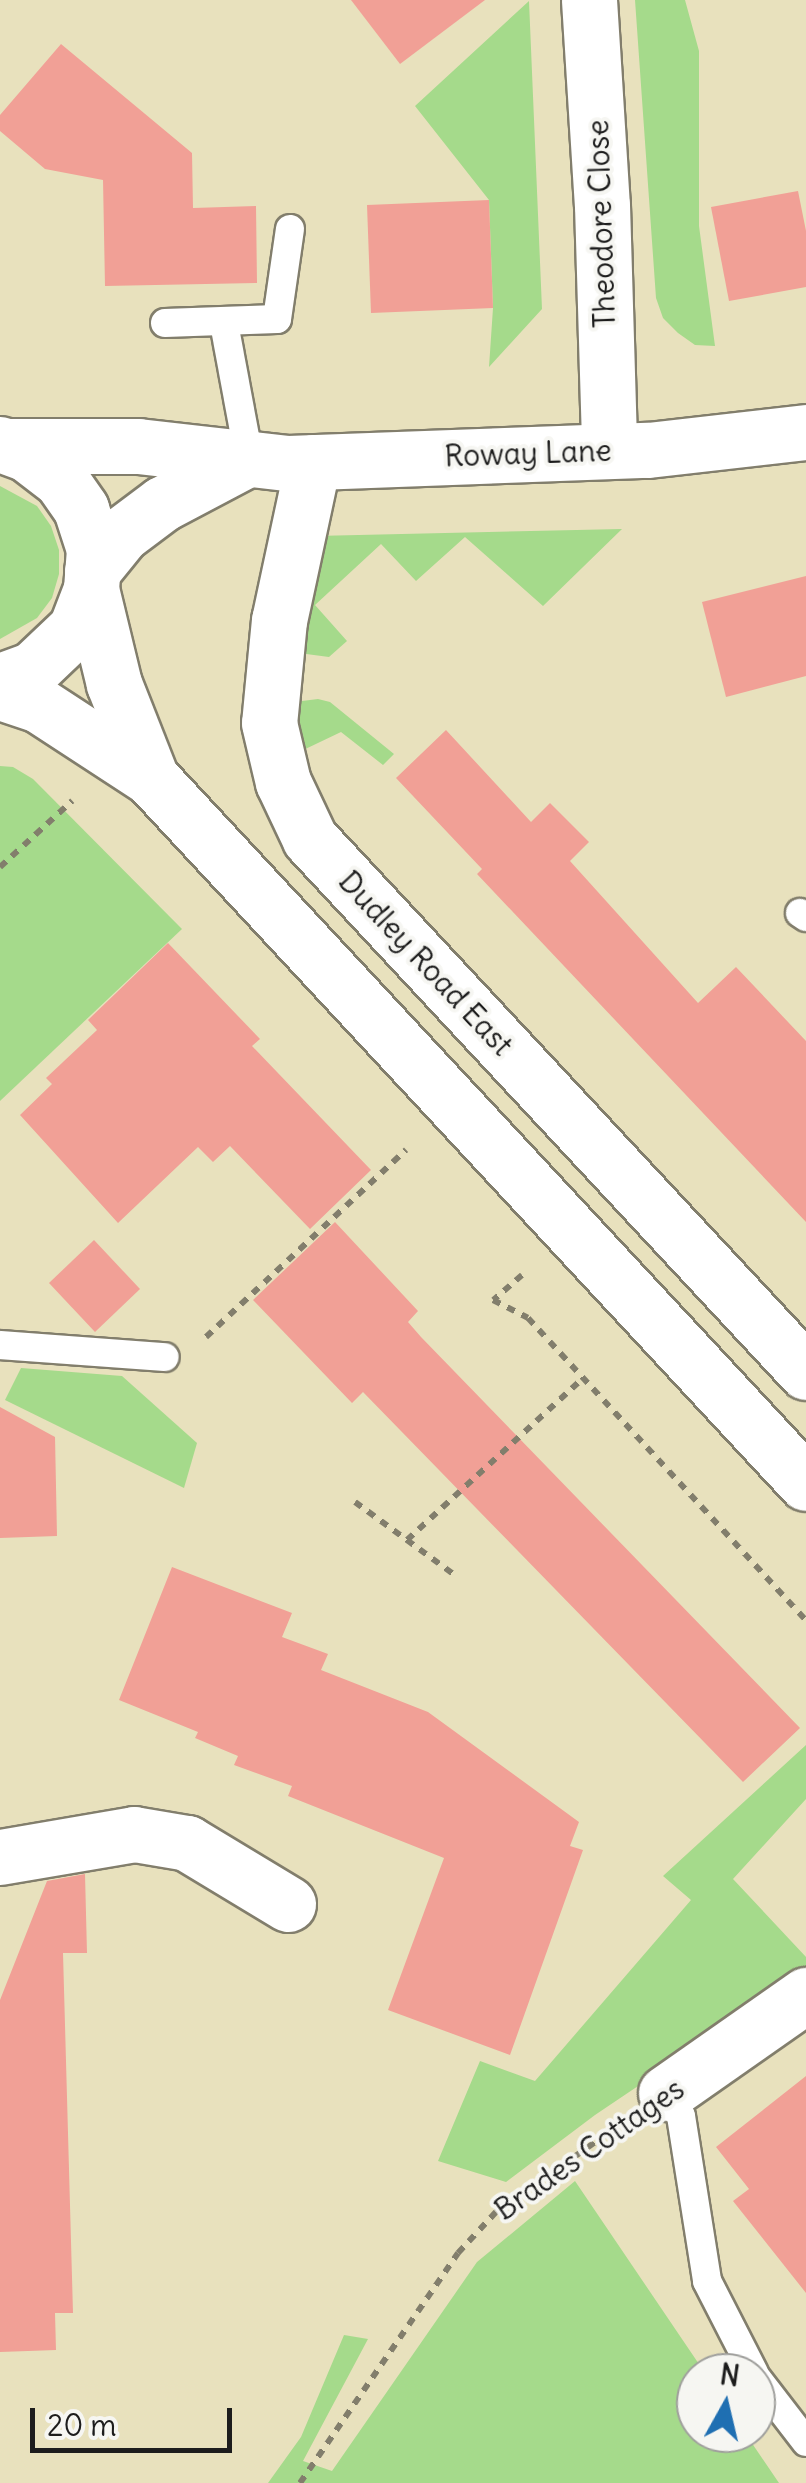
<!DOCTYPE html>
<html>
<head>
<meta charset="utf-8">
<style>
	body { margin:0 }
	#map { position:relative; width:806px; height:2483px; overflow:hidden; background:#e8e1bd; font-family:Delius,sans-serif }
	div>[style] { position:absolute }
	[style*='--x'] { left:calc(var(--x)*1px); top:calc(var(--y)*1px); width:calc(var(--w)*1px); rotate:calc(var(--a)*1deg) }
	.green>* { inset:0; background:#a5da8b }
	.building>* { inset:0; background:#f1a096 }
	.path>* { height:6px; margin-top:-3px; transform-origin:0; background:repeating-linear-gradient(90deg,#827e6c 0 8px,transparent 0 16px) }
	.roads { filter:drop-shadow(2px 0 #827e6c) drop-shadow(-2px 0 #827e6c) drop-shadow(0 2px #827e6c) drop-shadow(0 -2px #827e6c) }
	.lane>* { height:28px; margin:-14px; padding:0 14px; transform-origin:14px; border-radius:14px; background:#fff }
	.street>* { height:55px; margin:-27.5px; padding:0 27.5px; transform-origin:27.5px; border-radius:27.5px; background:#fff }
	.secondary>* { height:55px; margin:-27.5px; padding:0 27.5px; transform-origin:27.5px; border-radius:27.5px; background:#fff }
	.primary>* { height:55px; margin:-27.5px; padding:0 27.5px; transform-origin:27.5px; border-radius:27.5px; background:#fff }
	span { translate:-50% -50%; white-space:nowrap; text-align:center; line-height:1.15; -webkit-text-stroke:8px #f6f6f2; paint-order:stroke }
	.street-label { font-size:30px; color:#1c1c1c }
	.north { position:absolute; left:676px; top:2353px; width:100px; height:100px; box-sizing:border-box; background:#f6f6f2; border:2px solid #9f9f9c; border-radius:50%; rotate:8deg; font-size:28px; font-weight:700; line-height:40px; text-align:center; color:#1c1c1c }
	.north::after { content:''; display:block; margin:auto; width:35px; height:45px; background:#1f6fb2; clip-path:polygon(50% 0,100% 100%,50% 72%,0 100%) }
	.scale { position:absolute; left:30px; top:2408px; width:202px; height:45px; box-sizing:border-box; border:5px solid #1c1c1c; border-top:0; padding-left:12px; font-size:30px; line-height:35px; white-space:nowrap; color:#1c1c1c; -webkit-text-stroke:8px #f6f6f2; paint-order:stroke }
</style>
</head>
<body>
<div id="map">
	<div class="green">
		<div style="clip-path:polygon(635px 0,685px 0,699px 51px,699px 226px,715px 346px,695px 345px,678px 333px,663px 318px,656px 298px)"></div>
		<div style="clip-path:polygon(529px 1px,542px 309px,489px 367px,493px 308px,489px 200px,415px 106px)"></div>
		<div style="clip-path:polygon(0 486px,37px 506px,51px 526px,59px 550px,59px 574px,52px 598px,37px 618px,0 639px)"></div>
		<div style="clip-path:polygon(622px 529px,543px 606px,465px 537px,416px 581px,381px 544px,315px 605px,347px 641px,329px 657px,291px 652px,315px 536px)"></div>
		<div style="clip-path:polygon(318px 699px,330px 702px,394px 754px,383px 765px,341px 732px,297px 753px,291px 711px,302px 701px)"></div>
		<div style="clip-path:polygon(0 766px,13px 767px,33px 779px,182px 929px,0 1101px)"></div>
		<div style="clip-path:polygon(21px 1368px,122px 1376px,197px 1443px,184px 1488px,5px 1400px)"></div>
		<div style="clip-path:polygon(806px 1745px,806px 1799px,733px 1879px,806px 1957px,806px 1973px,595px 2115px,506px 2182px,438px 2161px,480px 2061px,535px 2081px,691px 1900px,663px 1876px)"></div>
		<div style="clip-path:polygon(575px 2181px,705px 2373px,696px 2373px,696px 2433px,745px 2433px,779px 2483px,268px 2483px,301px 2437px,344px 2335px,368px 2339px,303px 2461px,332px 2471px,477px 2262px)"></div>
	</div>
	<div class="building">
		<div style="clip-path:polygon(351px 0,485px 0,400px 64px)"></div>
		<div style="clip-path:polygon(61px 44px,192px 153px,193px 208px,256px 206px,257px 283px,105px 286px,103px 180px,45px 169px,0 131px,0 115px)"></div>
		<div style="clip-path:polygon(798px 191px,806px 231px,806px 287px,729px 301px,711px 207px)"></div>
		<div style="clip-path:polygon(489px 200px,493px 308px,371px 313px,367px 205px)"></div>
		<div style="clip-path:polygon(806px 576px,806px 676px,726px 697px,702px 602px)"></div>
		<div style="clip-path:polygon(446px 730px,531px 822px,550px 803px,589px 842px,570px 861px,698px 1003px,736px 967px,806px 1041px,806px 1222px,477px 874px,482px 869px,396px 778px)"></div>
		<div style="clip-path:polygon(168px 943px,260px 1039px,252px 1046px,371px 1170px,310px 1229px,230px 1146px,213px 1162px,198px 1147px,118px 1223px,20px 1115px,52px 1084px,46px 1078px,97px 1030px,88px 1020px)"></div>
		<div style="clip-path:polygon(335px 1222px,418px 1311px,408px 1322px,421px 1337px,800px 1728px,743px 1782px,363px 1392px,352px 1403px,253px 1300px)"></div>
		<div style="clip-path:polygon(94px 1240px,140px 1289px,95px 1332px,49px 1283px)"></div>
		<div style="clip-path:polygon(0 1407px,55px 1437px,57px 1536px,0 1538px)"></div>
		<div style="clip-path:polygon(172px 1567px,292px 1613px,282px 1637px,328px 1654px,321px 1670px,428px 1712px,579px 1822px,570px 1846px,583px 1850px,510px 2055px,388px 2010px,444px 1858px,288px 1796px,292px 1786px,234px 1765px,238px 1756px,195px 1738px,198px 1732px,119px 1700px)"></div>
		<div style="clip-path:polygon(85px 1874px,87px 1953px,63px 1953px,73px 2313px,55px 2313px,56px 2350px,0 2352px,0 2000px,47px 1881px)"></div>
		<div style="clip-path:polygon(806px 2076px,806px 2293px,733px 2201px,749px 2189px,716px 2147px)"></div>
	</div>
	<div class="path">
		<div style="--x:0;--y:867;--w:98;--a:-42.5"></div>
		<div style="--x:522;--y:1275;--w:38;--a:139"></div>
		<div style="--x:493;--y:1300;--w:39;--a:27"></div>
		<div style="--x:528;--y:1318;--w:410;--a:47.4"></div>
		<div style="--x:206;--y:1337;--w:274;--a:-43.1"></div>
		<div style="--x:355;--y:1502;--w:125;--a:36.2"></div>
		<div style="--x:407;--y:1540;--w:239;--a:-42.6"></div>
		<div style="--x:300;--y:2483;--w:279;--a:-55.5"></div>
		<div style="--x:458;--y:2253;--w:56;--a:-47.2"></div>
		<div style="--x:496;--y:2212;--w:149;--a:-35.2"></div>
	</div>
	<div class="roads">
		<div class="lane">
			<div style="--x:165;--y:323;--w:112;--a:-2"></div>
			<div style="--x:277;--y:319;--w:91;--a:-81.8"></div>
			<div style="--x:224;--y:323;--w:137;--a:79.5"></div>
			<div style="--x:800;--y:913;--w:7;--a:34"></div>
			<div style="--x:0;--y:1345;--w:165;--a:4.2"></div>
			<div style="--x:666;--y:2093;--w:27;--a:57"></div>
			<div style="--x:681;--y:2116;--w:167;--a:81"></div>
			<div style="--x:707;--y:2281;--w:103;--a:62.9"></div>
			<div style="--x:756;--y:2377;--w:82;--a:52.4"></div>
		</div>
		<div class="street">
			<div style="--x:589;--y:0;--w:205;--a:86.4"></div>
			<div style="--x:602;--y:205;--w:243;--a:88.3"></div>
			<div style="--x:313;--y:462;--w:162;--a:102.1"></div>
			<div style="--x:279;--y:620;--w:103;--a:95.5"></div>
			<div style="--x:269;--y:723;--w:61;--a:76.7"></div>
			<div style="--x:283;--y:782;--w:63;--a:64.7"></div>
			<div style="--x:310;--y:839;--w:728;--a:47.06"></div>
			<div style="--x:0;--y:1857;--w:136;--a:-9.7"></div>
			<div style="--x:134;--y:1834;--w:54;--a:9.6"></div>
			<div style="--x:187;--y:1843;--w:118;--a:31.1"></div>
			<div style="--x:666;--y:2093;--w:171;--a:-35"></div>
		</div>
		<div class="secondary">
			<div style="--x:8;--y:446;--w:130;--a:0"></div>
			<div style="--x:138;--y:446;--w:151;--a:6.5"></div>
			<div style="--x:288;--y:463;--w:360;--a:-2.1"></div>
			<div style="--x:648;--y:450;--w:159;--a:-6.5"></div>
			<div style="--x:92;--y:571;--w:48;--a:-51"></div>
			<div style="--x:122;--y:534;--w:50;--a:-36.9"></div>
			<div style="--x:162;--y:504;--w:98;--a:-27.9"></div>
		</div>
		<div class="primary">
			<div style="--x:0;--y:444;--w:29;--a:20"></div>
			<div style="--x:27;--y:454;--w:43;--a:37.4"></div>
			<div style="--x:61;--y:480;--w:35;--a:55"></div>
			<div style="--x:81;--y:509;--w:42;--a:72"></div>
			<div style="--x:94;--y:549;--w:40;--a:94.3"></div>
			<div style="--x:91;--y:589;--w:98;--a:76.4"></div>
			<div style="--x:114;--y:684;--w:101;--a:68.5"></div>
			<div style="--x:0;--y:681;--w:35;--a:-20"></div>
			<div style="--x:33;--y:669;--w:59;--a:-43.6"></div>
			<div style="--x:76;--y:628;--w:42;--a:-69"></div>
			<div style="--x:0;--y:692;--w:41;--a:18.4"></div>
			<div style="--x:39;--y:705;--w:134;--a:33.1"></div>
			<div style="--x:151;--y:778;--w:962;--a:47.11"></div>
		</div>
	</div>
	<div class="street-label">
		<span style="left:601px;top:224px;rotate:-92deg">Theodore Close</span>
		<span style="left:528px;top:453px;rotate:-2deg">Roway Lane</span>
		<span style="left:426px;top:963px;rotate:47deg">Dudley Road East</span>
		<span style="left:589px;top:2149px;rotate:-35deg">Brades Cottages</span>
	</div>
	<div class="north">N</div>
	<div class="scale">20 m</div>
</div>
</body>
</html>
